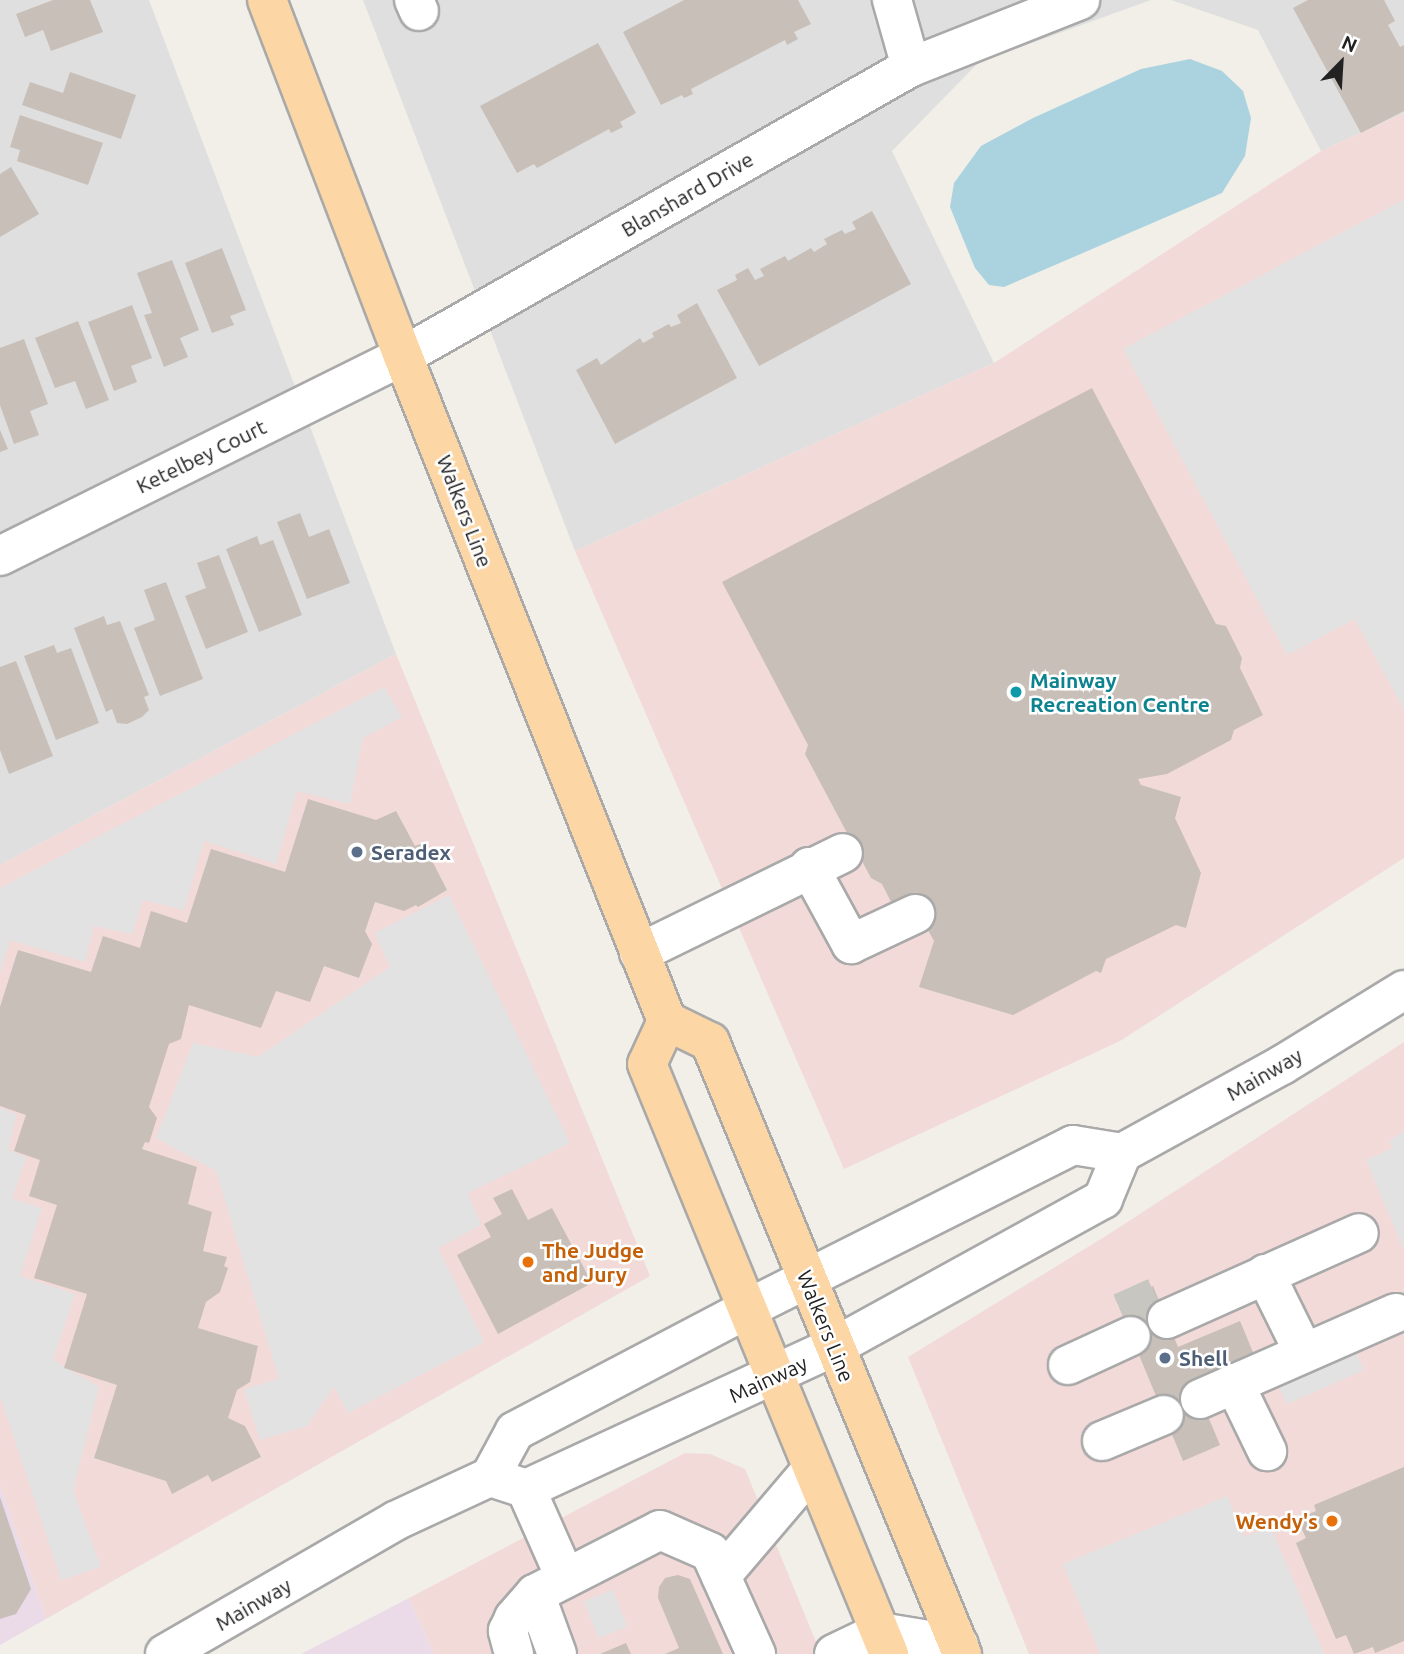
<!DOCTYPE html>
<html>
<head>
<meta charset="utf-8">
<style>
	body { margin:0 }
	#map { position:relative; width:1404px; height:1654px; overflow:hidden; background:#f2efe9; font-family:Ubuntu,sans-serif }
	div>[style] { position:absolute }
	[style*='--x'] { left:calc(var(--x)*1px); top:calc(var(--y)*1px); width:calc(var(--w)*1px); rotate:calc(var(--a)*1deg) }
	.residential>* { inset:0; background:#e0dfdf }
	.commercial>* { inset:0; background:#f2dad9 }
	.industrial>* { inset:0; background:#ebdbe8 }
	.parking>* { inset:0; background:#e2e2e2 }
	.water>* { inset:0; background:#aad3df }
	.building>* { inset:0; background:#c7bfb8 }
	.minor-tunnel>* { height:38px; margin-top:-19px; transform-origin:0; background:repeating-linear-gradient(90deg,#c8c6c1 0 38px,transparent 0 57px) }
	.roads { filter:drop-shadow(2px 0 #a9a9a9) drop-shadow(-2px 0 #a9a9a9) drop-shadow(0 2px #a9a9a9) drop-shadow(0 -2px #a9a9a9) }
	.minor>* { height:38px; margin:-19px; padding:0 19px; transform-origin:19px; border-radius:19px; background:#fff }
	.major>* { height:38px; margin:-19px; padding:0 19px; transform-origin:19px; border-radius:19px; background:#fcd6a4 }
	.dots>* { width:19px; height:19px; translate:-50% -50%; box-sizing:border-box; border:4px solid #fff; border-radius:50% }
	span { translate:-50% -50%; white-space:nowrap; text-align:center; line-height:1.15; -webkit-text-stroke:5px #fff; paint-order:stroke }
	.street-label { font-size:21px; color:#222 }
	.culture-label { font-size:21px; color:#0d838f; font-weight:700 }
	.left { translate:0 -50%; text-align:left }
	.service-label { font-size:21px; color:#4e5e75; font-weight:700 }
	.food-label { font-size:21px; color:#c56008; font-weight:700 }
	.right { translate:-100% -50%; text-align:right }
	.north { position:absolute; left:1306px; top:28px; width:70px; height:70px; -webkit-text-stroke:5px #fff; paint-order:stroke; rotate:24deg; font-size:19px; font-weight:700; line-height:28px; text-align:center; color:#222 }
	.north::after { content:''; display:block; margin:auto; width:24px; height:32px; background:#222; clip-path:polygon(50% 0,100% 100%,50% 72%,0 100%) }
</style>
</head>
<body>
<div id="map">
	<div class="residential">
		<div style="clip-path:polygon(0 0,149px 0,396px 654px,0 865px)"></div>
		<div style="clip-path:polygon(363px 0,1151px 0,979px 62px,892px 151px,994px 363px,575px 551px)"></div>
		<div style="clip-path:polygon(1171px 0,1404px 0,1404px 113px,1321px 151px,1258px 30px)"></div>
	</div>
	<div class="commercial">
		<div style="clip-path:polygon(1404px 113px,1404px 858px,1120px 1041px,844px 1169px,575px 551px,994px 363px,1321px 151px)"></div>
		<div style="clip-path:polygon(396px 654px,650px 1276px,46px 1619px,0 1484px,0 865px)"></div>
		<div style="clip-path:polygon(1404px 1042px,1404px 1654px,1029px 1654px,908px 1357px,1109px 1234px)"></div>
		<div style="clip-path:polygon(685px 1453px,710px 1454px,745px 1469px,821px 1654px,434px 1654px,409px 1598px)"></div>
	</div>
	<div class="industrial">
		<div style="clip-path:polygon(0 1484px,46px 1619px,0 1645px)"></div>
		<div style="clip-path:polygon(409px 1598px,434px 1654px,301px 1654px)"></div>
	</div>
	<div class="parking">
		<div style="clip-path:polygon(1403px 200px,1404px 202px,1404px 710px,1355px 619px,1287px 655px,1123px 349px)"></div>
		<div style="clip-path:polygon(384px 687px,402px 717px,363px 738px,350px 804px,297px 791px,276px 864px,204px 841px,184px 910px,143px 900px,132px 934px,94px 926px,85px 962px,10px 940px,0 973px,0 888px)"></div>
		<div style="clip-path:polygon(449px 895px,570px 1143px,468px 1193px,481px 1225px,438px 1248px,484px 1342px,348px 1413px,334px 1387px,307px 1426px,260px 1440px,244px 1389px,279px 1379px,216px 1171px,156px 1138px,193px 1043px,258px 1057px,390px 967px,375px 933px)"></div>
		<div style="clip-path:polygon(0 1108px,17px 1114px,8px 1150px,26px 1157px,12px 1199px,42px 1208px,20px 1276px,75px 1294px,53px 1360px,99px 1387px,73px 1490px,101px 1567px,61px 1580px,0 1396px)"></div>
		<div style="clip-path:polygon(1404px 1131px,1404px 1250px,1366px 1160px,1393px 1148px,1389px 1141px)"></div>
		<div style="clip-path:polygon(1352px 1344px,1364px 1370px,1287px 1404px,1275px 1378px)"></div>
		<div style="clip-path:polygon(1227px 1496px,1244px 1537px,1271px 1527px,1324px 1654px,1100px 1654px,1063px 1564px)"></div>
		<div style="clip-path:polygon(613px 1590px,627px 1627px,598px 1638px,584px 1601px)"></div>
	</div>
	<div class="water">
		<div style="clip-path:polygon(1190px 59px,1222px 71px,1243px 91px,1251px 118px,1245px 156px,1222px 193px,1004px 287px,989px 285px,975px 268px,950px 207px,954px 183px,981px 146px,1033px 118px,1141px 69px)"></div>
	</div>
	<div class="building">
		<div style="clip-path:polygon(53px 0,90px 0,103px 32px,51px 51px,43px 30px,25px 37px,16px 14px)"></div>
		<div style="clip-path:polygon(684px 0,798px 0,811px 24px,794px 32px,798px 39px,787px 45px,785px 40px,691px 89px,693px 94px,684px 98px,682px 95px,661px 105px,623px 32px)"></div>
		<div style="clip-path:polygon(1308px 0,1384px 0,1395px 21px,1388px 25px,1400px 47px,1404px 45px,1404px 111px,1361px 133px,1293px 8px)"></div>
		<div style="clip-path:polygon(598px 43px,636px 113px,620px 122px,623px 127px,611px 133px,609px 129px,537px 168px,534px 164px,517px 173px,480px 106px)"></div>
		<div style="clip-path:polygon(70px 72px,136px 95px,121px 139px,22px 105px,30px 82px,63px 93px)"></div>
		<div style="clip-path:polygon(20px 115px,103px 143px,88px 185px,17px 161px,20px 150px,10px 147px)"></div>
		<div style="clip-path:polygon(11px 167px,39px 214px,0 237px,0 174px)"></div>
		<div style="clip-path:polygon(872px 211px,911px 284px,759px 366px,717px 290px,737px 280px,735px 275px,748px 268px,755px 280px,764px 276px,760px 269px,785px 256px,788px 261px,811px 248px,814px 252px,827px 244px,824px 239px,842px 230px,845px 234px,856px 229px,852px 222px)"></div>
		<div style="clip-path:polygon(222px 248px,246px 310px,230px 316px,234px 325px,212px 333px,185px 263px)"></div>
		<div style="clip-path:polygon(172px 260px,199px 330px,180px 338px,188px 357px,164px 367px,144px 315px,152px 313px,137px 273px)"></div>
		<div style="clip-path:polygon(697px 303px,737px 378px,615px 444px,576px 370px,597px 358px,601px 365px,640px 338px,643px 343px,654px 337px,652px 333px,669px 324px,671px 327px,681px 323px,677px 315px)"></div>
		<div style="clip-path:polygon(132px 305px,152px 358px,131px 366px,137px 382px,114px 391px,88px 322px)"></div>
		<div style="clip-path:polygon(78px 321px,109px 400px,86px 409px,75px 381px,55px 388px,35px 338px)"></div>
		<div style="clip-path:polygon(24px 339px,48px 404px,30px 411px,39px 435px,14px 444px,0 405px,0 348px)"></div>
		<div style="clip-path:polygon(1092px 388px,1216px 624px,1226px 626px,1242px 658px,1240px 668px,1263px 715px,1234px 730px,1231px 740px,1167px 774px,1138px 779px,1141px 785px,1181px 797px,1175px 818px,1201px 873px,1186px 928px,1176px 925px,1106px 959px,1101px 973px,1096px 971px,1013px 1015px,919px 987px,934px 941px,912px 901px,895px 910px,882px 884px,871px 878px,805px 754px,808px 745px,722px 582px)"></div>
		<div style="clip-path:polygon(0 430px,8px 449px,0 452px)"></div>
		<div style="clip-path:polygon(300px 513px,309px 537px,329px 529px,350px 583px,307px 599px,277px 522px)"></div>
		<div style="clip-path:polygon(257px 536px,260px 545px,273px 540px,302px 615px,259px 632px,226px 549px)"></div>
		<div style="clip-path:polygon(219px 555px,248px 632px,206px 649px,185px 596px,206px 588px,197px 563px)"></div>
		<div style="clip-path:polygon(166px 582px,203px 679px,160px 696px,134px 628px,155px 620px,144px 590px)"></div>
		<div style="clip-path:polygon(104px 616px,107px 625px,120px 621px,149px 695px,144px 697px,149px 710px,142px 717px,127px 724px,117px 723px,112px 709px,106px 712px,74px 628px)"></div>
		<div style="clip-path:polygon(54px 645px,57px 653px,71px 648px,99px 723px,56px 740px,24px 656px)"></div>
		<div style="clip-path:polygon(16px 661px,53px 756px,9px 774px,0 750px,0 667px)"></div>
		<div style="clip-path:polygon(308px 799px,376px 820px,396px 811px,415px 846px,423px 843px,447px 890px,418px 907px,416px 905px,404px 911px,375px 902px,365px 931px,372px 944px,359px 978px,324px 966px,310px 1002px,276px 991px,261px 1028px,189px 1005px,181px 1039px,169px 1044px,149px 1107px,157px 1118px,149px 1143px,145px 1142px,142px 1149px,197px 1167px,188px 1204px,212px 1212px,203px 1251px,227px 1257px,224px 1266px,228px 1268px,220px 1292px,206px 1302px,198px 1328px,258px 1346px,250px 1382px,237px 1390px,228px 1418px,245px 1426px,261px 1457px,212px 1482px,208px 1475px,172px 1494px,166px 1481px,94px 1458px,117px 1385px,64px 1368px,87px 1294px,34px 1278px,57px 1205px,29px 1196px,40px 1160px,14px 1151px,26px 1115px,0 1106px,0 1007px,18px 950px,91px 972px,103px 936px,140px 948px,151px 911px,187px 923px,211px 849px,285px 872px)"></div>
		<div style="clip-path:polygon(512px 1189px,528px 1220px,552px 1208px,592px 1283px,498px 1334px,457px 1255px,491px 1237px,484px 1224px,502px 1214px,493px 1198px)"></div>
		<div style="clip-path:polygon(1153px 1286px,1178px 1347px,1240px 1321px,1255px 1357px,1194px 1383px,1220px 1445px,1183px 1461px,1117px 1302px)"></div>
		<div style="clip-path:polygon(1404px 1467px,1404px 1641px,1375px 1653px,1373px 1647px,1354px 1654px,1346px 1635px,1336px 1639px,1296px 1543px,1306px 1538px,1297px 1519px,1316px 1511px,1314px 1505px)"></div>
		<div style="clip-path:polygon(0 1497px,31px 1589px,16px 1614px,0 1619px)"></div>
		<div style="clip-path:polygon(678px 1575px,690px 1579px,723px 1654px,665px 1654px,679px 1648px,658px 1598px,659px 1587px,665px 1578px)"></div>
		<div style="clip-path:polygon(626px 1643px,631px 1654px,600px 1654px)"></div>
	</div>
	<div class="minor-tunnel">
		<div style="--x:1121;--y:1312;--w:39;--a:-24"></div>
	</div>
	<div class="roads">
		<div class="minor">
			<div style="--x:414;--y:0;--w:12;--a:66"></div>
			<div style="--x:911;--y:67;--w:182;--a:-21.6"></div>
			<div style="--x:0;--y:556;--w:450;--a:-26.4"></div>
			<div style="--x:403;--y:356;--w:584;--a:-29.64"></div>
			<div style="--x:911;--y:67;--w:70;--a:-105.8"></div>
			<div style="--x:809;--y:867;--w:88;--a:61.4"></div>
			<div style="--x:851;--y:944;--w:71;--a:-25.1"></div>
			<div style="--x:639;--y:953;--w:227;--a:-26.1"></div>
			<div style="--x:1265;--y:1274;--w:88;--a:63.7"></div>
			<div style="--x:1167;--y:1319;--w:210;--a:-24.1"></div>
			<div style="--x:1068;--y:1365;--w:69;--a:-24.7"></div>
			<div style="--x:1234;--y:1383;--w:76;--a:64.1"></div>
			<div style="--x:1200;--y:1399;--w:214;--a:-23.7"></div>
			<div style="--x:1102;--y:1441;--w:67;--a:-22.8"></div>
			<div style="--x:490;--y:1477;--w:38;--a:18"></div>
			<div style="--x:526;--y:1489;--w:339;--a:-24.8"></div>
			<div style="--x:834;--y:1347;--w:307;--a:-28.8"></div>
			<div style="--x:1103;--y:1199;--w:50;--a:-67.6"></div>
			<div style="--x:526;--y:1489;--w:96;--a:66.1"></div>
			<div style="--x:721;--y:1576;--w:140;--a:-49.6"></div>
			<div style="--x:165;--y:1654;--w:266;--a:-30"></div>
			<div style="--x:395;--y:1521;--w:105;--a:-24.9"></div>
			<div style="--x:490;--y:1477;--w:52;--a:-61.5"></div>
			<div style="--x:515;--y:1431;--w:262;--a:-27.7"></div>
			<div style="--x:747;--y:1309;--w:365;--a:-26.7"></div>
			<div style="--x:1073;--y:1145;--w:50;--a:9.3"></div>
			<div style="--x:1122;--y:1153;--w:183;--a:-28.8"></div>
			<div style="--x:1282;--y:1065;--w:143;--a:-31.6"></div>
			<div style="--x:514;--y:1654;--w:24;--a:-105"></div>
			<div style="--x:508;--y:1631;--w:14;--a:-65"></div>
			<div style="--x:514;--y:1618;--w:32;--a:-49"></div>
			<div style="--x:557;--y:1654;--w:64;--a:-110.1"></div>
			<div style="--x:535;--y:1594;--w:140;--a:-27.1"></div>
			<div style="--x:660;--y:1530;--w:55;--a:23.7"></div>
			<div style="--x:710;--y:1552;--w:112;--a:65.7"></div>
			<div style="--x:834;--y:1654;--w:51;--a:-25.6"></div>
			<div style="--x:880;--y:1632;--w:80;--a:9.3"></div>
		</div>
		<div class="major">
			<div style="--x:267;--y:0;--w:381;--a:69.1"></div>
			<div style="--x:403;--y:356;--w:715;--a:68.35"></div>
			<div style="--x:667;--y:1021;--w:48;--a:26"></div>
			<div style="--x:710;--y:1042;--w:662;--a:67.62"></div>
			<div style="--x:667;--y:1021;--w:47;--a:114.9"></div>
			<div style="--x:647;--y:1064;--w:638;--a:67.7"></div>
		</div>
	</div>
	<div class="dots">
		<div style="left:1016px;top:692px;background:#0f9aa8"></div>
		<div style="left:357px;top:852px;background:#5c6f8a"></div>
		<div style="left:528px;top:1262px;background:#e8710a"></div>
		<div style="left:1165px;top:1358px;background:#5c6f8a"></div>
		<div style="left:1332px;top:1521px;background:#e8710a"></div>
	</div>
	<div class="street-label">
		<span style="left:687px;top:194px;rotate:-30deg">Blanshard Drive</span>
		<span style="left:201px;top:456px;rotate:-26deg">Ketelbey Court</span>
		<span style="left:465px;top:511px;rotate:69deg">Walkers Line</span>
		<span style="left:1264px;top:1074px;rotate:-30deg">Mainway</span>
		<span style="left:826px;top:1326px;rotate:68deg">Walkers Line</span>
		<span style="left:768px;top:1379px;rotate:-25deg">Mainway</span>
		<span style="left:253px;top:1604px;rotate:-30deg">Mainway</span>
	</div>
	<div class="culture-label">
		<span class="left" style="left:1030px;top:692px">Mainway<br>Recreation Centre</span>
	</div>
	<div class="service-label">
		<span class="left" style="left:371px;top:852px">Seradex</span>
		<span class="left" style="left:1179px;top:1358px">Shell</span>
	</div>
	<div class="food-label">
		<span class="left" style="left:542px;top:1262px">The Judge<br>and Jury</span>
		<span class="right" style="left:1318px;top:1521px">Wendy's</span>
	</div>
	<div class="north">N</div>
</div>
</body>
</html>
